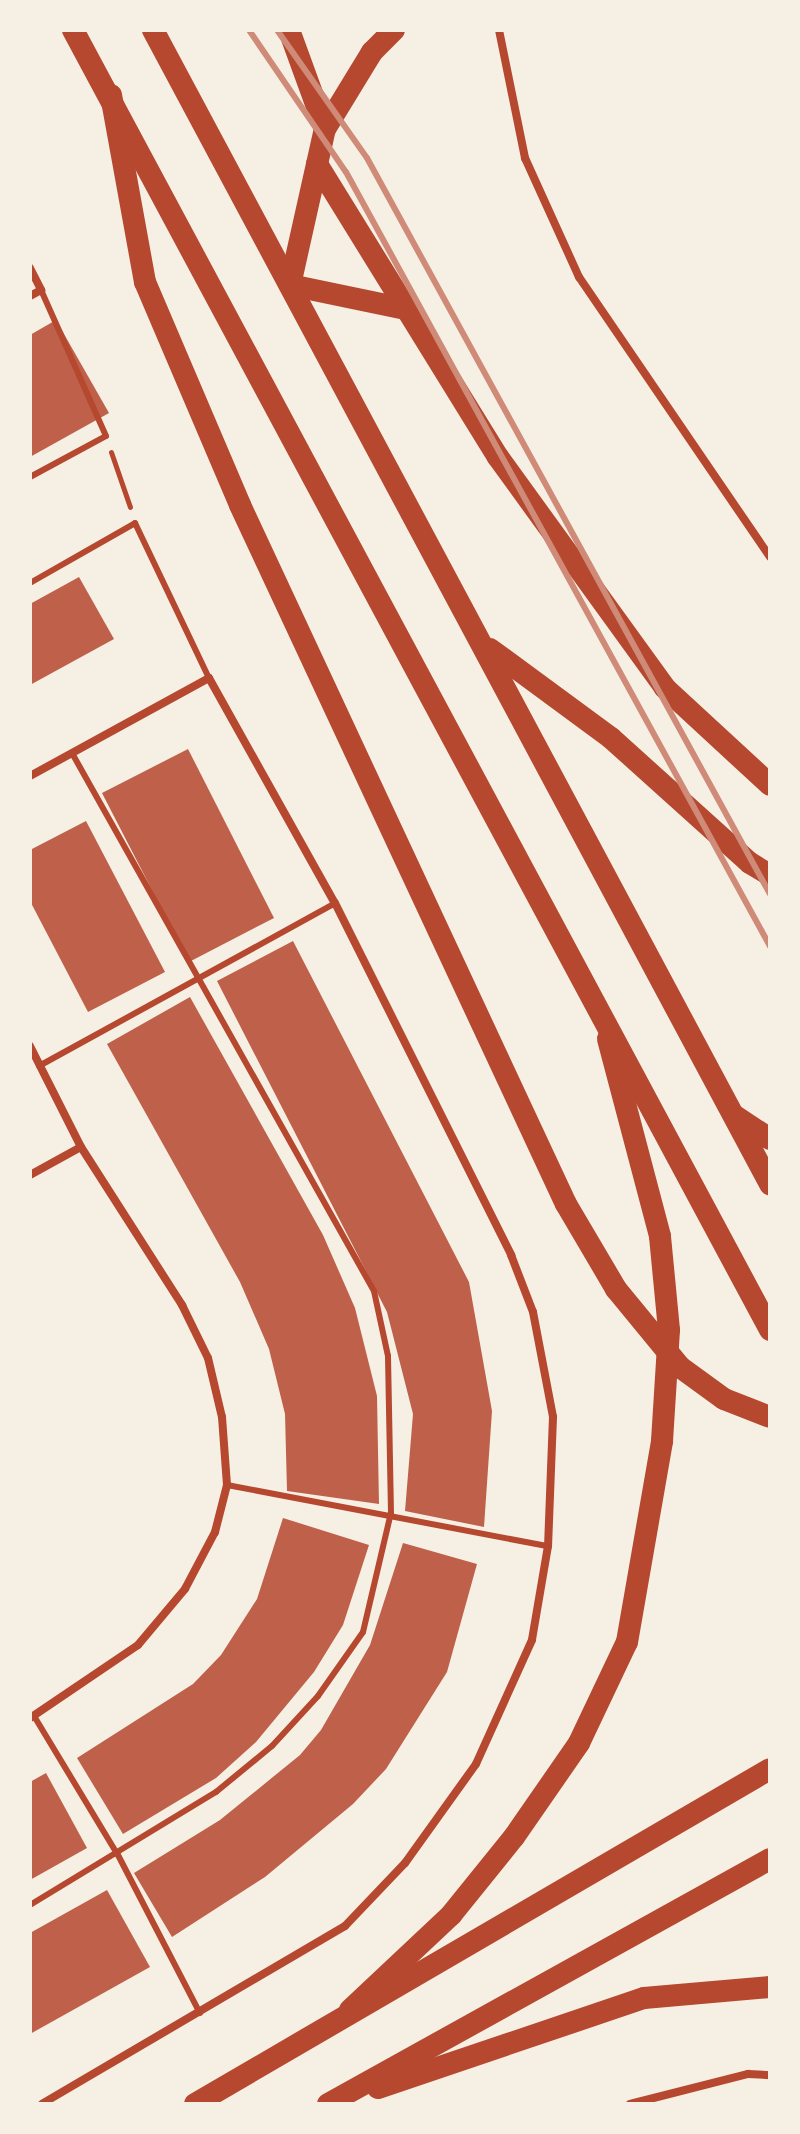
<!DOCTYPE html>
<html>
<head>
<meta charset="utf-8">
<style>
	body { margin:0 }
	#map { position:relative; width:800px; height:2134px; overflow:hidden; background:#f6efe4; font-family:"Space Grotesk",sans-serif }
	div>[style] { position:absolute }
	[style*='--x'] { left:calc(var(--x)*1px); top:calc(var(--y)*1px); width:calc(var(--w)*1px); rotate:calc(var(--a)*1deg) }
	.building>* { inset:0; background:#bf614a }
	.path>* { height:5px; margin:-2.5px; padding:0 2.5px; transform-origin:2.5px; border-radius:2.5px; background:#b5482f }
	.service>* { height:6px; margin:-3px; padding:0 3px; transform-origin:3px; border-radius:3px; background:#b5482f }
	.minor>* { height:8px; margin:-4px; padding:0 4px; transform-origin:4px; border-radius:4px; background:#b5482f }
	.trunk>* { height:22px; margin:-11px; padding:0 11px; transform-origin:11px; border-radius:11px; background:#b5482f }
	.rail>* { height:6px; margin:-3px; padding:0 3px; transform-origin:3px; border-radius:3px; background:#cf8b77 }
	span { translate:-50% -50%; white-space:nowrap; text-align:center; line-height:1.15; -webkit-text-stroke:7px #f6efe4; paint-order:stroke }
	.frame { position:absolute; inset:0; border:32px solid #f6efe4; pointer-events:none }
</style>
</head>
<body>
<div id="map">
	<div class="building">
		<div style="clip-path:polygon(56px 320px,109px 413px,30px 457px,30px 335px)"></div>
		<div style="clip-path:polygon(79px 577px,114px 639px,30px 685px,30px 604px)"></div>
		<div style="clip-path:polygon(188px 749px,274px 918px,189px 962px,102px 793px)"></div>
		<div style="clip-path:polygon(86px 821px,165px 972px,88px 1012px,30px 901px,30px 850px)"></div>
		<div style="clip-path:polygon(293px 941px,469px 1282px,492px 1411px,484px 1527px,405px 1511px,413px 1414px,387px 1312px,217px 981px)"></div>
		<div style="clip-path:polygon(190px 997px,323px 1235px,355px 1308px,377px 1396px,379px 1504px,287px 1491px,285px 1414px,269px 1349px,240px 1282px,107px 1044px)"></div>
		<div style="clip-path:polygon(283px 1518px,369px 1545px,343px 1625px,314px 1672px,256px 1742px,216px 1778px,123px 1834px,77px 1758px,193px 1684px,221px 1655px,257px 1599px)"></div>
		<div style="clip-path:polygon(403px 1543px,477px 1564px,447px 1672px,386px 1769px,353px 1804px,265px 1877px,172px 1937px,134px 1873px,220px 1820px,300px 1755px,321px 1730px,370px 1645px)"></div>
		<div style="clip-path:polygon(46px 1773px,87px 1848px,30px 1880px,30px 1782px)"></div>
		<div style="clip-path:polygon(107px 1890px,150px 1967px,30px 2034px,30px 1933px)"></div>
	</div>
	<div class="path">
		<div style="--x:111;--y:452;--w:58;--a:70.9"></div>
	</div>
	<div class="service">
		<div style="--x:30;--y:477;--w:86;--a:-28.3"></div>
		<div style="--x:106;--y:436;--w:160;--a:-114"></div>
		<div style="--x:30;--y:583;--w:121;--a:-29.7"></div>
		<div style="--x:135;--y:523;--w:172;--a:64.5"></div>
		<div style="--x:39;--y:1066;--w:338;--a:-28.8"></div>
		<div style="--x:227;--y:1485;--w:327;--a:10.8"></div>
		<div style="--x:34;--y:1716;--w:162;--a:58.9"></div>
		<div style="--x:118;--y:1855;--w:178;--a:62.6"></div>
		<div style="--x:30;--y:1905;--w:218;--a:-31.3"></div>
		<div style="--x:216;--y:1792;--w:72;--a:-39.4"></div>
		<div style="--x:272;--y:1746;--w:68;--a:-47.4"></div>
		<div style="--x:318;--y:1696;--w:78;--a:-54.9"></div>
		<div style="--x:363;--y:1632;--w:122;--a:-76.8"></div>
		<div style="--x:391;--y:1513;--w:157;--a:-91.1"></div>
		<div style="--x:388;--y:1356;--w:66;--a:-102.2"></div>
		<div style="--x:374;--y:1291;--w:617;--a:-119.31"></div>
	</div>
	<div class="minor">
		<div style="--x:499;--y:30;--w:131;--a:78.5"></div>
		<div style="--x:525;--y:158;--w:131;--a:65.6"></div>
		<div style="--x:579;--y:277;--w:339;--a:55.7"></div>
		<div style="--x:30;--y:268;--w:25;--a:63"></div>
		<div style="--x:41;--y:290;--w:13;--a:151"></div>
		<div style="--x:30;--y:776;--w:204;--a:-28.7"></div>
		<div style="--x:209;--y:678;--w:258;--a:60.8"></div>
		<div style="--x:335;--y:903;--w:394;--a:63.4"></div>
		<div style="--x:511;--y:1255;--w:61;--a:68.9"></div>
		<div style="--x:533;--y:1312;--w:107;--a:79.2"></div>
		<div style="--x:553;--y:1417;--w:129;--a:92.2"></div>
		<div style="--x:548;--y:1546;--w:95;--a:99.7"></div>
		<div style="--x:532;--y:1640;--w:136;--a:114.3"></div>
		<div style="--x:476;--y:1764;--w:122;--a:125.6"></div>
		<div style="--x:405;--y:1863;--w:87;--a:133.6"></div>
		<div style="--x:345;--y:1926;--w:351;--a:149.6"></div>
		<div style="--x:30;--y:1046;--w:113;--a:63.2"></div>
		<div style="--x:81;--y:1147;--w:188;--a:57.4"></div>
		<div style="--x:182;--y:1305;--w:59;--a:63.9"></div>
		<div style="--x:208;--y:1358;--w:61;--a:76.7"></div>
		<div style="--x:222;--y:1417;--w:68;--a:85.8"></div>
		<div style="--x:227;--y:1485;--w:49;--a:104.3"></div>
		<div style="--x:215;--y:1532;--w:64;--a:117.8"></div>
		<div style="--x:185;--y:1589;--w:73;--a:130"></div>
		<div style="--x:138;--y:1645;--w:130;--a:145.9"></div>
		<div style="--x:30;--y:1175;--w:58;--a:-28.8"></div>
		<div style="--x:630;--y:2104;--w:122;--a:-14.3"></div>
		<div style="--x:748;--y:2074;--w:22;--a:3"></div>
	</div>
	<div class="trunk">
		<div style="--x:73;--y:30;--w:1475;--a:61.8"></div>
		<div style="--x:153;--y:30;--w:1309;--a:61.87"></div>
		<div style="--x:289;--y:30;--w:105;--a:70"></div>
		<div style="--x:111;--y:95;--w:190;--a:79.7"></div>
		<div style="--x:145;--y:282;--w:242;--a:66.9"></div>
		<div style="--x:240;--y:505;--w:771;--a:65"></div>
		<div style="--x:566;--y:1204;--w:99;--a:59.5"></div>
		<div style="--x:616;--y:1289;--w:101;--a:50.6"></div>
		<div style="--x:680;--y:1367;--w:54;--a:36"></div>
		<div style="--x:724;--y:1399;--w:49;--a:21.4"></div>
		<div style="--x:317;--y:164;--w:344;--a:58.3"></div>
		<div style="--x:498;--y:457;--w:285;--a:54.1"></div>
		<div style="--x:665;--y:688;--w:143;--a:42.7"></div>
		<div style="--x:290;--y:285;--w:160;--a:-77.4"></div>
		<div style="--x:325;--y:129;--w:90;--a:-58.6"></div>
		<div style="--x:372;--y:52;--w:31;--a:-45"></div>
		<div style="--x:290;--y:285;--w:118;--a:11.7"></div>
		<div style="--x:490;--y:649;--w:150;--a:36.3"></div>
		<div style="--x:611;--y:738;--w:187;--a:42"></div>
		<div style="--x:750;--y:863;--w:23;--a:31"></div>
		<div style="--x:735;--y:1116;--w:42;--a:33.3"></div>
		<div style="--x:350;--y:2010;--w:139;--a:-43.2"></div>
		<div style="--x:451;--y:1915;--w:100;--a:-51.1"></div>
		<div style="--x:514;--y:1837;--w:114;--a:-55.3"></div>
		<div style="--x:579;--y:1743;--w:112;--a:-64.6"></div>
		<div style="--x:627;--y:1642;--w:204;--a:-80.1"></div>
		<div style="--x:662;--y:1441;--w:111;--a:-86.4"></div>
		<div style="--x:669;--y:1330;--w:94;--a:-95.5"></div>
		<div style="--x:660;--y:1236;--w:204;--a:-104.8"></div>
		<div style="--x:378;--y:2088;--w:281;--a:-18.7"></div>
		<div style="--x:644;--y:1998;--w:126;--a:-5"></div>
		<div style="--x:195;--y:2104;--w:665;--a:-30.23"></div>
		<div style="--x:328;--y:2104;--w:505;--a:-29"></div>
	</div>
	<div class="rail">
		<div style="--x:249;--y:30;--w:172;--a:55.7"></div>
		<div style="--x:346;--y:172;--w:883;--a:61.29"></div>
		<div style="--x:277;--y:30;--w:156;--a:54.9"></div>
		<div style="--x:367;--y:158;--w:839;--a:61.3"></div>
	</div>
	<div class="frame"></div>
</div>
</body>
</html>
